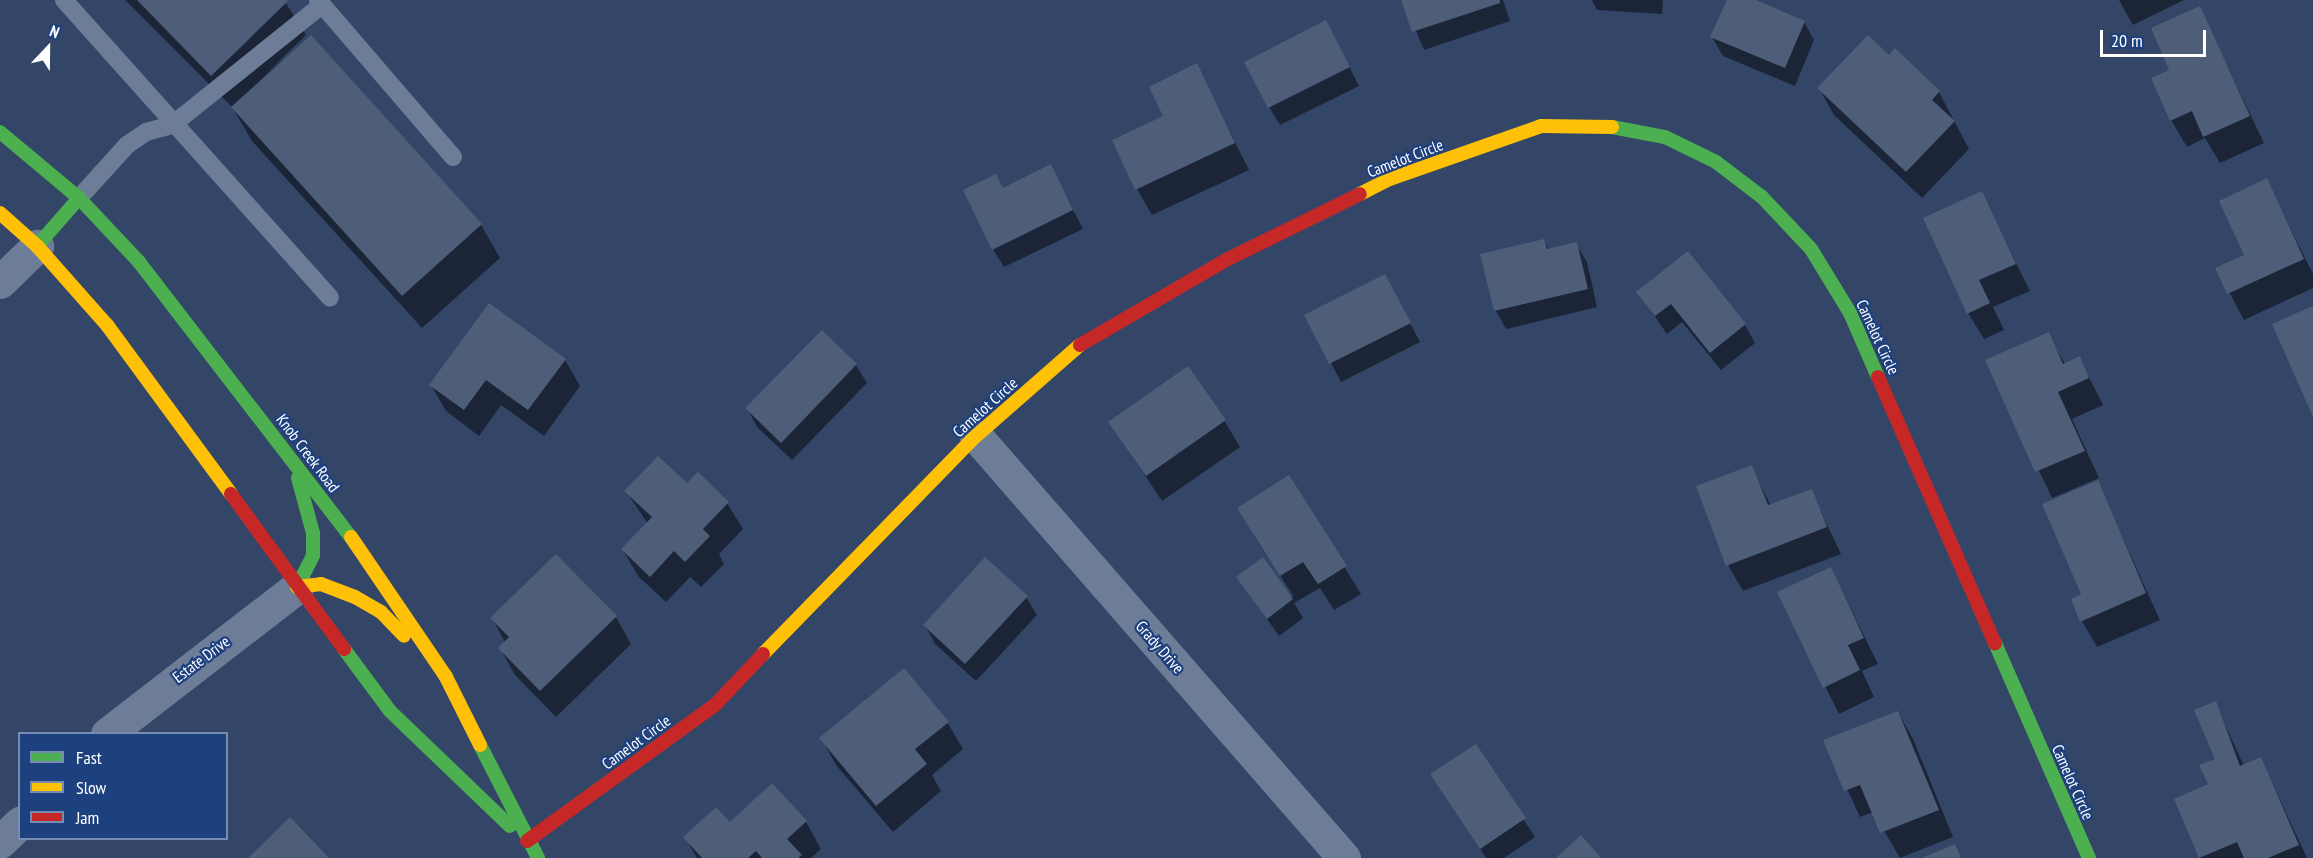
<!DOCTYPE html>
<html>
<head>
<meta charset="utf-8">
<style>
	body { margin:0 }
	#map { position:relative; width:2313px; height:858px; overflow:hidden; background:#334668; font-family:"PT Sans Narrow",sans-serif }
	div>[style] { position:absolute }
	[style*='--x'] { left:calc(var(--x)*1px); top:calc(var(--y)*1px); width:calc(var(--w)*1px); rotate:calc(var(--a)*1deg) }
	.shadow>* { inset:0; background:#0007 }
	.building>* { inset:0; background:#4e5e79 }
	.lane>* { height:18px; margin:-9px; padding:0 9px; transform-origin:9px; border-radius:9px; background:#6e7d97 }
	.street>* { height:33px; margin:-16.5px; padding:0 16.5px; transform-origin:16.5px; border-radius:16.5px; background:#6e7d97 }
	.fast>* { height:14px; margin:-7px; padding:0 7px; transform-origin:7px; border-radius:7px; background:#4caf50 }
	.slow>* { height:14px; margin:-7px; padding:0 7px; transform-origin:7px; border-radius:7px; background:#ffc107 }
	.jam>* { height:14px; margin:-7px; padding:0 7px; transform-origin:7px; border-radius:7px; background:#c62828 }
	span { translate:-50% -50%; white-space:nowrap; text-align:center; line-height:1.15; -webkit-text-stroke:4.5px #1d407e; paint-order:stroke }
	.street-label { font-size:16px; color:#fff }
	.legend { position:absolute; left:18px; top:732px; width:210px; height:108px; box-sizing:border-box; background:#1d407e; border:2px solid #778cb2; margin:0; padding:8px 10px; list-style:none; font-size:18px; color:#fff }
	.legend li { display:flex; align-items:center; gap:12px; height:30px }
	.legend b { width:30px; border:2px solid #778cb2 }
	.north { position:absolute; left:18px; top:18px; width:60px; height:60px; -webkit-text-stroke:4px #1d407e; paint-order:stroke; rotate:22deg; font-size:16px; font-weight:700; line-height:24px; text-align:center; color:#fff }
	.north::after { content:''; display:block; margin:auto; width:21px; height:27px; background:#fff; clip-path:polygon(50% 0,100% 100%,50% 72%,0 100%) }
	.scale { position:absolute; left:2100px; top:30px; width:106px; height:27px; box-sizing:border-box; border:3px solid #fff; border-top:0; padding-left:8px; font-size:18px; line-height:21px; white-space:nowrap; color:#fff; -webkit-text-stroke:4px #1d407e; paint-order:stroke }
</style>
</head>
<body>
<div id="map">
	<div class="shadow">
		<div style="clip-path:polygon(125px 0,284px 0,306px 35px,265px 75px,311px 37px,481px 225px,500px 258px,422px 328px,252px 141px,232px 107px)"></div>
		<div style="clip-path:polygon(1403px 0,1503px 0,1510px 21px,1424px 50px)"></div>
		<div style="clip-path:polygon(1592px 0,1663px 0,1662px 14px,1597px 10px)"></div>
		<div style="clip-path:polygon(1728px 0,1753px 0,1804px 22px,1814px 40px,1795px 86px,1723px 56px,1712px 37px)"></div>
		<div style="clip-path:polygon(2119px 0,2184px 0,2133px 25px)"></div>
		<div style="clip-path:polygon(2199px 8px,2264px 143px,2220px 163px,2205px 138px,2187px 147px,2171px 120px,2171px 70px)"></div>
		<div style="clip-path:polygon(1336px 41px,1359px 86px,1280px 125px,1269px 107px)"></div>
		<div style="clip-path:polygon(1889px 57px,1939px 92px,1969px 149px,1922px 198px,1834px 115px,1819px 88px)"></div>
		<div style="clip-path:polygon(1196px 65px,1249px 170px,1152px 215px,1137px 189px,1165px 116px)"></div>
		<div style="clip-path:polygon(1050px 166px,1083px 229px,1004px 267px,993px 249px,1003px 190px)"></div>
		<div style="clip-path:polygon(2266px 180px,2313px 274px,2313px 288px,2244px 320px,2217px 269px,2246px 256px)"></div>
		<div style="clip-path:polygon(1981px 193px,2030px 291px,1993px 307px,2004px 330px,1984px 339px,1968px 313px)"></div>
		<div style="clip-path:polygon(1544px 240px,1549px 250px,1576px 244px,1587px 262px,1597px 307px,1506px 329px,1496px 311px,1482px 255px)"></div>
		<div style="clip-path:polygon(1638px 292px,1745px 325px,1755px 343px,1721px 370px,1682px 322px,1667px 334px)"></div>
		<div style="clip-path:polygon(1395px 294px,1420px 342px,1341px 382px,1306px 316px)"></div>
		<div style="clip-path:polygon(822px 332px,856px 365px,867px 383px,792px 460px,757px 427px,747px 408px)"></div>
		<div style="clip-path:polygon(2048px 334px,2065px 364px,2079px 358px,2103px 405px,2072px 419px,2099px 478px,2052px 498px,1987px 361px)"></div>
		<div style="clip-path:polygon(565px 360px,580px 386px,544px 436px,501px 405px,479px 436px,446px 411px,431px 385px)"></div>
		<div style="clip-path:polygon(1224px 420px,1240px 447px,1162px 501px,1110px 423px)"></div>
		<div style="clip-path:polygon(1751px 467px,1771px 506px,1811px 491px,1841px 554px,1743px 591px,1728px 565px)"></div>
		<div style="clip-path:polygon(1289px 477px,1361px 594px,1334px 610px,1320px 588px,1294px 603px,1303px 618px,1279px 636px,1238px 577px,1294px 597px,1254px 535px)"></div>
		<div style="clip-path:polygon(2097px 482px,2160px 620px,2097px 647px,2082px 621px)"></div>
		<div style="clip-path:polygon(687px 485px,727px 503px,743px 529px,719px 554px,724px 564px,701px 587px,690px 577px,666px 602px,638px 576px,623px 550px,648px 524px,626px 491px)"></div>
		<div style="clip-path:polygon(556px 556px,616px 617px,631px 644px,556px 717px,515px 675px,500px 648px,505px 642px,492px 618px)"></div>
		<div style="clip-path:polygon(1831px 569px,1878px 664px,1862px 671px,1874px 697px,1839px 714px,1779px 593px)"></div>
		<div style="clip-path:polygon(1026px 597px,1037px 615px,976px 681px,935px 644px,925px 625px)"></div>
		<div style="clip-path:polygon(2215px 703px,2244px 766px,2261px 759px,2307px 858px,2200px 858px,2175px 800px,2210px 785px,2217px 760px)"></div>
		<div style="clip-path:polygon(1898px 712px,1913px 739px,1953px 837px,1900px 858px,1873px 812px,1860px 817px,1825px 741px)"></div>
		<div style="clip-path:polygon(947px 722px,963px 749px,932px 775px,941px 791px,893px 832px,836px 765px,821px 738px)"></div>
		<div style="clip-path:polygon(1475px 746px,1535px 837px,1504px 858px,1486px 858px,1432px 775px)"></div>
		<div style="clip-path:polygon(771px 786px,806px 822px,821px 849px,811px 858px,697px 858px,685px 837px,730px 824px)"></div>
	</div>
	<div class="building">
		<div style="clip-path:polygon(137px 0,286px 0,288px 1px,211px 76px)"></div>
		<div style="clip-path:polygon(1401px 0,1500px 0,1500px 3px,1412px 32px)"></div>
		<div style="clip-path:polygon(1727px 0,1756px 0,1805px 21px,1785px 68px,1710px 37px)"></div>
		<div style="clip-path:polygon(2200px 6px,2250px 116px,2203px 137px,2192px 111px,2170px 121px,2151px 78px,2169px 70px,2151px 28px)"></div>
		<div style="clip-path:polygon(1326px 20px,1350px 67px,1268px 108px,1244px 62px)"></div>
		<div style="clip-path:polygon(311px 35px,482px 224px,402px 296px,231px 107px)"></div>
		<div style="clip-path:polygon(1868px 35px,1889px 55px,1895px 48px,1940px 91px,1932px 100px,1955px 121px,1906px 172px,1817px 88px)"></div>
		<div style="clip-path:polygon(1197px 63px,1235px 143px,1135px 190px,1112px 140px,1163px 116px,1149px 87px)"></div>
		<div style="clip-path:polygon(1051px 164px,1073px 210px,992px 250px,963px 190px,996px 174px,1003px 188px)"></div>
		<div style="clip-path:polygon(2267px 178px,2304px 259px,2227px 294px,2215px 268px,2244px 255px,2219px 201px)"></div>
		<div style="clip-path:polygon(1982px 191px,2016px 264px,1979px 280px,1990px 303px,1967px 314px,1923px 218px)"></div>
		<div style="clip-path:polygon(1544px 239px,1547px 249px,1577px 242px,1588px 289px,1494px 311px,1480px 254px)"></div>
		<div style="clip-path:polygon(1688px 251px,1746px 324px,1710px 353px,1671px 304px,1655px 316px,1636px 292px)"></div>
		<div style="clip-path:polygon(1385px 274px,1411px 323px,1329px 364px,1304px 315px)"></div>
		<div style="clip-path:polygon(489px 303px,566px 359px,528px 410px,486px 380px,464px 410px,429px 385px)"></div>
		<div style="clip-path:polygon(2313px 306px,2313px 417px,2272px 324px)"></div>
		<div style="clip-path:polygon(822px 330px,857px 364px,781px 443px,745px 408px)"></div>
		<div style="clip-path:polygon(2049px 332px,2063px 364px,2080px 356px,2089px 378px,2058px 392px,2085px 451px,2035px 472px,1985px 360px)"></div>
		<div style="clip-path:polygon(1188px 366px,1226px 420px,1146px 476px,1108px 422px)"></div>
		<div style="clip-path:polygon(658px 456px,687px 483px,698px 472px,729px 502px,703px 529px,710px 536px,685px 562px,674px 551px,650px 577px,621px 549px,652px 517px,624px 491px)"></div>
		<div style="clip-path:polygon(1752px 465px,1768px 505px,1812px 489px,1827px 527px,1726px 566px,1696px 486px)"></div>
		<div style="clip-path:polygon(1289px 475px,1347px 566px,1318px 584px,1303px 562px,1280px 576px,1237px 508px)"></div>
		<div style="clip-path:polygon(2098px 480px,2146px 593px,2080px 622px,2071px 599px,2081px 594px,2042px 504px)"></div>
		<div style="clip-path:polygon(556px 554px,617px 616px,540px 691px,498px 648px,509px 637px,490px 618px)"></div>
		<div style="clip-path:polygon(985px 557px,1028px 596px,965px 664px,923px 625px)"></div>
		<div style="clip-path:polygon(1263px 557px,1293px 599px,1267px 619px,1236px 577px)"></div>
		<div style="clip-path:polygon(1831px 567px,1864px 638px,1848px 645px,1860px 670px,1823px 688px,1777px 592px)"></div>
		<div style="clip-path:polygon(904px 668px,949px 722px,915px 749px,927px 764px,876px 806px,819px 738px)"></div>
		<div style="clip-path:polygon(2216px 701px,2240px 766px,2261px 757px,2299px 845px,2268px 858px,2244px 858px,2237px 842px,2199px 858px,2174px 799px,2208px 784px,2199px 765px,2215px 759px,2194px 710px)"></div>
		<div style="clip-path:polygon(1898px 711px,1939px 810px,1880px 833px,1860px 785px,1844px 791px,1823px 740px)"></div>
		<div style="clip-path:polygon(1476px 744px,1526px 818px,1480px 849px,1430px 774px)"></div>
		<div style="clip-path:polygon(772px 783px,807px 821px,787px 839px,802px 855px,798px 858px,762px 858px,756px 851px,748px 858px,702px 858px,683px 837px,716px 807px,730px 822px)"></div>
		<div style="clip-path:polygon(290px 817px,329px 858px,248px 858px)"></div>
		<div style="clip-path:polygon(1581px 835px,1601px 858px,1556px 858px)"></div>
		<div style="clip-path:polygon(1955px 844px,1961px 858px,1922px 858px)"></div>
	</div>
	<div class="lane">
		<div style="--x:64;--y:0;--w:399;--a:48.2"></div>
		<div style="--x:318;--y:0;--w:207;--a:49.3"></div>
		<div style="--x:79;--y:198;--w:72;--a:-47.8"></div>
		<div style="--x:127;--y:145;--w:23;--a:-34"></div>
		<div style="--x:146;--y:132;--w:27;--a:-15"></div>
		<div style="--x:172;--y:125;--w:192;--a:-38.7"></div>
	</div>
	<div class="street">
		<div style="--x:0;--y:282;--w:52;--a:-44.2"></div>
		<div style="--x:976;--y:436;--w:560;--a:48.91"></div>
		<div style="--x:107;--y:734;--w:240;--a:-37.7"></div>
		<div style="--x:0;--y:842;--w:28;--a:-44"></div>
	</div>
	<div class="fast">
		<div style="--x:1612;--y:127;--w:54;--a:10.7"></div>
		<div style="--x:1665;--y:137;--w:57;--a:26.1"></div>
		<div style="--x:1716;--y:162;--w:58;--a:37.3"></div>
		<div style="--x:1762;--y:197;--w:71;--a:46.7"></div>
		<div style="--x:1811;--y:249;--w:75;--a:58.6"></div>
		<div style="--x:1850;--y:313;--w:70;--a:66.4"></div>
		<div style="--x:0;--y:132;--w:103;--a:39.9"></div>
		<div style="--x:79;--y:198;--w:88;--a:46.8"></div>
		<div style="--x:139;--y:262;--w:347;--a:52.4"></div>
		<div style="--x:37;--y:246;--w:64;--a:-48.8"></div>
		<div style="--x:297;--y:587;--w:36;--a:-63"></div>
		<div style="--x:313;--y:555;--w:22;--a:-90"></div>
		<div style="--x:313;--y:533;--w:57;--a:-105.3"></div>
		<div style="--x:1995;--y:643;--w:235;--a:66.4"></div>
		<div style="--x:344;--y:649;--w:77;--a:53.4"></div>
		<div style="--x:390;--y:711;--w:166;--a:43.8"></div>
		<div style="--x:480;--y:745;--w:127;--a:62.8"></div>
	</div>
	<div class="slow">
		<div style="--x:1360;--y:194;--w:34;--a:-27"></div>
		<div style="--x:1390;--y:179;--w:160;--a:-19.3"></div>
		<div style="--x:1541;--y:126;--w:71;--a:0.8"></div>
		<div style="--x:0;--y:213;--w:50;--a:41.7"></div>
		<div style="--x:37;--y:246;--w:106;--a:48.5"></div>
		<div style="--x:107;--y:325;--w:210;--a:53.7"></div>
		<div style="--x:351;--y:537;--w:169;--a:55.8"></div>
		<div style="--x:446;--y:677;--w:76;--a:63.4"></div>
		<div style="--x:297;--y:587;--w:24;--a:-7"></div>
		<div style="--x:321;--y:584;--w:36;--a:21"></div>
		<div style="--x:355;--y:597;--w:30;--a:30"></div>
		<div style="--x:381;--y:612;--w:33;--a:46"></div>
		<div style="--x:763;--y:654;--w:305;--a:-45.7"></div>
		<div style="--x:976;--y:436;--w:138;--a:-41.2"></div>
	</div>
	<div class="jam">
		<div style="--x:1080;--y:345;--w:169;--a:-30.2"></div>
		<div style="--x:1226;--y:260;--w:149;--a:-26.2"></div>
		<div style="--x:1878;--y:377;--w:291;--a:66.3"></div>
		<div style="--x:231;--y:494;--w:192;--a:53.9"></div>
		<div style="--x:527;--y:841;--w:232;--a:-35.9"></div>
		<div style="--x:715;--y:705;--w:70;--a:-46.7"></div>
	</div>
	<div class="street-label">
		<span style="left:1405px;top:158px;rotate:-21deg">Camelot Circle</span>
		<span style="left:1878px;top:337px;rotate:65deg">Camelot Circle</span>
		<span style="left:985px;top:407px;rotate:-42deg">Camelot Circle</span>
		<span style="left:308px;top:453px;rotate:53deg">Knob Creek Road</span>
		<span style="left:1160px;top:647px;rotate:49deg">Grady Drive</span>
		<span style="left:201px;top:659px;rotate:-37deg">Estate Drive</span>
		<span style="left:636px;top:742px;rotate:-36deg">Camelot Circle</span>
		<span style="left:2073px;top:782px;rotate:66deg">Camelot Circle</span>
	</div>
	<ul class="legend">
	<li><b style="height:8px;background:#4caf50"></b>Fast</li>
	<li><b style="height:8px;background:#ffc107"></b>Slow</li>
	<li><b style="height:8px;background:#c62828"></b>Jam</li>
	</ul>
	<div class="north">N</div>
	<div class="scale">20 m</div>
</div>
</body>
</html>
